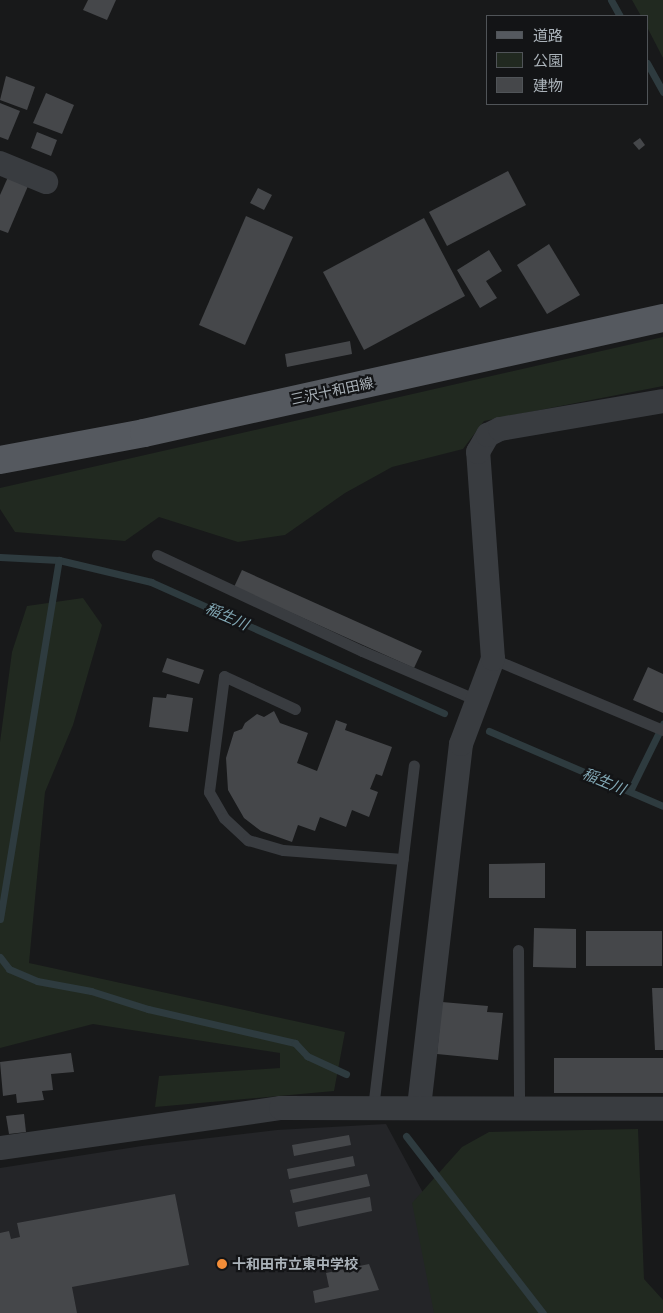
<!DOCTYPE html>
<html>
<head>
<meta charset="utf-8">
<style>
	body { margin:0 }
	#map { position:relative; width:663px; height:1313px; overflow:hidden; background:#18191a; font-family:Ubuntu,"Noto Sans JP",sans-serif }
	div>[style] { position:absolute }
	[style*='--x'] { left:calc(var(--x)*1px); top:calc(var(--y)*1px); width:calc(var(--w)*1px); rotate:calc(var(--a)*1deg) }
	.built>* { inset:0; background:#242528 }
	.green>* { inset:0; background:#212920 }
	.stream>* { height:7px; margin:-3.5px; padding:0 3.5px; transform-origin:3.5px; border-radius:3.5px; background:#2e3b3f }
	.building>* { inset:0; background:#45474a }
	.lane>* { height:11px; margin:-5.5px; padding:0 5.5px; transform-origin:5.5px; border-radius:5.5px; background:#393c40 }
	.street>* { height:24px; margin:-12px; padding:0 12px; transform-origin:12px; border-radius:12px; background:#393c40 }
	.primary>* { height:28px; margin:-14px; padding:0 14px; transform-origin:14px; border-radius:14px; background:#55595f }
	.dots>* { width:14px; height:14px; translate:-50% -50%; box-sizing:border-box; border:2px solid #131416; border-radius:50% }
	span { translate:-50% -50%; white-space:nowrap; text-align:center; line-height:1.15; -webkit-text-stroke:4.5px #131416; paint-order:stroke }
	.street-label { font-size:14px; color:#abb3ba }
	.poi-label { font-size:14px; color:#abb3ba; font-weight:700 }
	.left { translate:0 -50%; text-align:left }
	.water-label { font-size:15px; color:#82a8b5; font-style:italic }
	.legend { position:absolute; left:486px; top:15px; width:162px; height:90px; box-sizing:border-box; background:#131416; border:1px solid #505458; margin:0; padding:6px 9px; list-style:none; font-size:15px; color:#abb3ba }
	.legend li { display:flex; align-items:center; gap:10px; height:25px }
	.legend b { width:25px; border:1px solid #505458 }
</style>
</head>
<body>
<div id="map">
	<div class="built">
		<div style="clip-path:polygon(386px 1124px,435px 1215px,454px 1313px,0 1313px,0 1168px,142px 1146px,277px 1130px)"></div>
	</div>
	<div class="green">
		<div style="clip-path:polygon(632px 0,663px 0,663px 58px,647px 27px,647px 16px,641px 16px)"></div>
		<div style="clip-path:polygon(663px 337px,663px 386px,484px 421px,463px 449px,392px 467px,345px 493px,285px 535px,238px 542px,159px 517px,125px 541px,15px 532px,0 509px,0 488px)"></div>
		<div style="clip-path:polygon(83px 598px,102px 625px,73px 725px,45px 792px,29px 963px,345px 1032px,334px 1091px,155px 1107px,159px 1076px,280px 1068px,280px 1053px,93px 1024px,0 1048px,0 742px,12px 652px,27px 606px)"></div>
		<div style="clip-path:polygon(638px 1129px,644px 1279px,663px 1300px,663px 1313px,434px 1313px,412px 1203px,462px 1147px,489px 1132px)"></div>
	</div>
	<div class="stream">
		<div style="--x:611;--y:0;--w:18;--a:61"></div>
		<div style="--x:647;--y:63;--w:33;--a:61"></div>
		<div style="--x:0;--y:557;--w:59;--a:2.9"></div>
		<div style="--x:59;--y:560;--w:95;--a:13.4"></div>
		<div style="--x:151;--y:582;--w:321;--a:24.1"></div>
		<div style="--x:489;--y:731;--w:189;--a:23.3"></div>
		<div style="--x:630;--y:791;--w:75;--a:-63.8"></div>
		<div style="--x:0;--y:919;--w:364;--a:-80.7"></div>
		<div style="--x:0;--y:957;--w:15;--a:53"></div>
		<div style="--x:9;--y:969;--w:30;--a:23"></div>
		<div style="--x:37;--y:981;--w:55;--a:10.5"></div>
		<div style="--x:91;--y:991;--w:60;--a:17.5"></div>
		<div style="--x:148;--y:1009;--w:151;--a:13"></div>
		<div style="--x:295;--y:1043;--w:18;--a:47"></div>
		<div style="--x:307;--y:1056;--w:43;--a:24.8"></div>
		<div style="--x:406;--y:1136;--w:224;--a:52.3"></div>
	</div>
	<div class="building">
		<div style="clip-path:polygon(88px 0,116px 0,107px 20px,83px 10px)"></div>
		<div style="clip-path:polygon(6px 76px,35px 87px,27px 110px,0 100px)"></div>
		<div style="clip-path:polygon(46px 93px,74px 105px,62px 134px,33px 123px)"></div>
		<div style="clip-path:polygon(0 103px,20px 111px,8px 140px,0 137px)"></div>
		<div style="clip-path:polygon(37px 132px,57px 140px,51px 156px,31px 148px)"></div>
		<div style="clip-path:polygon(640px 138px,645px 145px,639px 150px,633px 143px)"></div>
		<div style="clip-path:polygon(508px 171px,526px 205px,447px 246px,429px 212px)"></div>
		<div style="clip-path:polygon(8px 177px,28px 186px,8px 233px,0 230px,0 195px)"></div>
		<div style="clip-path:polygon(258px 188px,272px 195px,264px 210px,250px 203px)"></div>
		<div style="clip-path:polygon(246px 216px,293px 237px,245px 345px,199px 325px)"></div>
		<div style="clip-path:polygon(424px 218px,465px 296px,364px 350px,323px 272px)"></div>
		<div style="clip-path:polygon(549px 244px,580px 295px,547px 314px,517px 265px)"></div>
		<div style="clip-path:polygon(489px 250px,502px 271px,486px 281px,497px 298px,480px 308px,457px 270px)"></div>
		<div style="clip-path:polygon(350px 341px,352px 354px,287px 367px,285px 354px)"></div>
		<div style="clip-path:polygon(242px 570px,422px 651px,414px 668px,234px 587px)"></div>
		<div style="clip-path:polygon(167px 658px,204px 670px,199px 684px,162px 672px)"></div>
		<div style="clip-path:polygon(648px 667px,663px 674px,663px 713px,633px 700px)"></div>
		<div style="clip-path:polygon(167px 694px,193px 698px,188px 732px,149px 727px,153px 697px,166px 698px)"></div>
		<div style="clip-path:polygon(274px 711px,280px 723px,308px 733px,297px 763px,317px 771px,336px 720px,347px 724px,345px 730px,392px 747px,382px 776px,376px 774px,370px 789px,378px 792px,369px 817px,352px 810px,346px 827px,320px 817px,315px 831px,298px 825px,292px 842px,261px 831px,244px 818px,228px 790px,226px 758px,234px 732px,242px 729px,245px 723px,257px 714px,264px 717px)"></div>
		<div style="clip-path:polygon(545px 863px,545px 898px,489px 898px,489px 864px)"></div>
		<div style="clip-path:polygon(534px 928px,576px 929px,576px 968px,533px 967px)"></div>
		<div style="clip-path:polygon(586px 931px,662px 931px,662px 966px,586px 966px)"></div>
		<div style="clip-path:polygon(652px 988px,663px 988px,663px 1050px,655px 1050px)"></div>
		<div style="clip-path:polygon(442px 1002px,488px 1006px,487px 1012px,503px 1013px,498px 1060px,437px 1054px)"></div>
		<div style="clip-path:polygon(71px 1053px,74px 1072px,51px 1074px,53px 1090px,42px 1091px,44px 1100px,17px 1103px,16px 1094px,3px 1096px,0 1062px)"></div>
		<div style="clip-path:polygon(554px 1058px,663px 1058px,663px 1093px,554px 1093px)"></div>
		<div style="clip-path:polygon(24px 1114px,26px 1132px,9px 1134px,6px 1116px)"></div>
		<div style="clip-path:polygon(349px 1135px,351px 1145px,294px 1156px,292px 1145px)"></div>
		<div style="clip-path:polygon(353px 1156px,355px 1166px,289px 1179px,287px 1169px)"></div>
		<div style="clip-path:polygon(367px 1174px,370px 1186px,293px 1203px,290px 1190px)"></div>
		<div style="clip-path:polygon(175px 1194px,189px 1265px,72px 1287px,77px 1313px,0 1313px,0 1233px,9px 1231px,11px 1239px,20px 1237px,17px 1223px)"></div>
		<div style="clip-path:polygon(370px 1197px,372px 1211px,298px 1227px,295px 1212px)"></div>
		<div style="clip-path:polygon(369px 1264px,379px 1290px,315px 1303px,313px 1291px,329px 1287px,326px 1273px)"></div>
	</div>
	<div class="lane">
		<div style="--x:157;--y:555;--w:226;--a:25.1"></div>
		<div style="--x:362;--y:651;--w:127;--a:23.1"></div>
		<div style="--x:493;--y:659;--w:184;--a:22.7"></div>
		<div style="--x:295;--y:709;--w:78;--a:-155.1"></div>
		<div style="--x:224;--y:676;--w:117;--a:97.4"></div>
		<div style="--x:209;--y:792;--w:30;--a:60"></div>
		<div style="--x:224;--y:818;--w:33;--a:43"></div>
		<div style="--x:248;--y:840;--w:36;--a:16"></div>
		<div style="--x:283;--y:850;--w:120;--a:4.3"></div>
		<div style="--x:518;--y:950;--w:158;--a:89.6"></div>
		<div style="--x:373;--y:1108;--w:345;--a:-83.2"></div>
	</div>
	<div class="street">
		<div style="--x:0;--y:163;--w:50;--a:22.4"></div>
		<div style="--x:419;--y:1107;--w:365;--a:-83.4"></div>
		<div style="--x:461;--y:744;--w:91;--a:-69.4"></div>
		<div style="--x:493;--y:659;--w:208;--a:-94.1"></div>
		<div style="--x:478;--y:452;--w:20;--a:-60"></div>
		<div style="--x:488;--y:435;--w:13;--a:-27"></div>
		<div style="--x:500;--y:429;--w:165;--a:-9.7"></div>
		<div style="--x:0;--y:1148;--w:284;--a:-8.1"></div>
		<div style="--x:281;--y:1108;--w:382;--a:0.1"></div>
	</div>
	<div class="primary">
		<div style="--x:0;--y:460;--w:147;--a:-10.6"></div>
		<div style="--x:144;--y:433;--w:532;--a:-12.49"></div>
	</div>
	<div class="dots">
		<div style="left:222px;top:1264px;background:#f38d38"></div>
	</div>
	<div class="street-label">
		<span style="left:332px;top:391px;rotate:-12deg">三沢十和田線</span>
	</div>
	<div class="poi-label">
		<span class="left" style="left:232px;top:1264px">十和田市立東中学校</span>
	</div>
	<div class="water-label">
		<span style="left:227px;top:616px;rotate:24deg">稲生川</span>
		<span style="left:604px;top:781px;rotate:23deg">稲生川</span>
	</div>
	<ul class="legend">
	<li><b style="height:6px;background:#55595f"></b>道路</li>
	<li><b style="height:14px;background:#212920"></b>公園</li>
	<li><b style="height:14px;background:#45474a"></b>建物</li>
	</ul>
</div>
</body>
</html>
